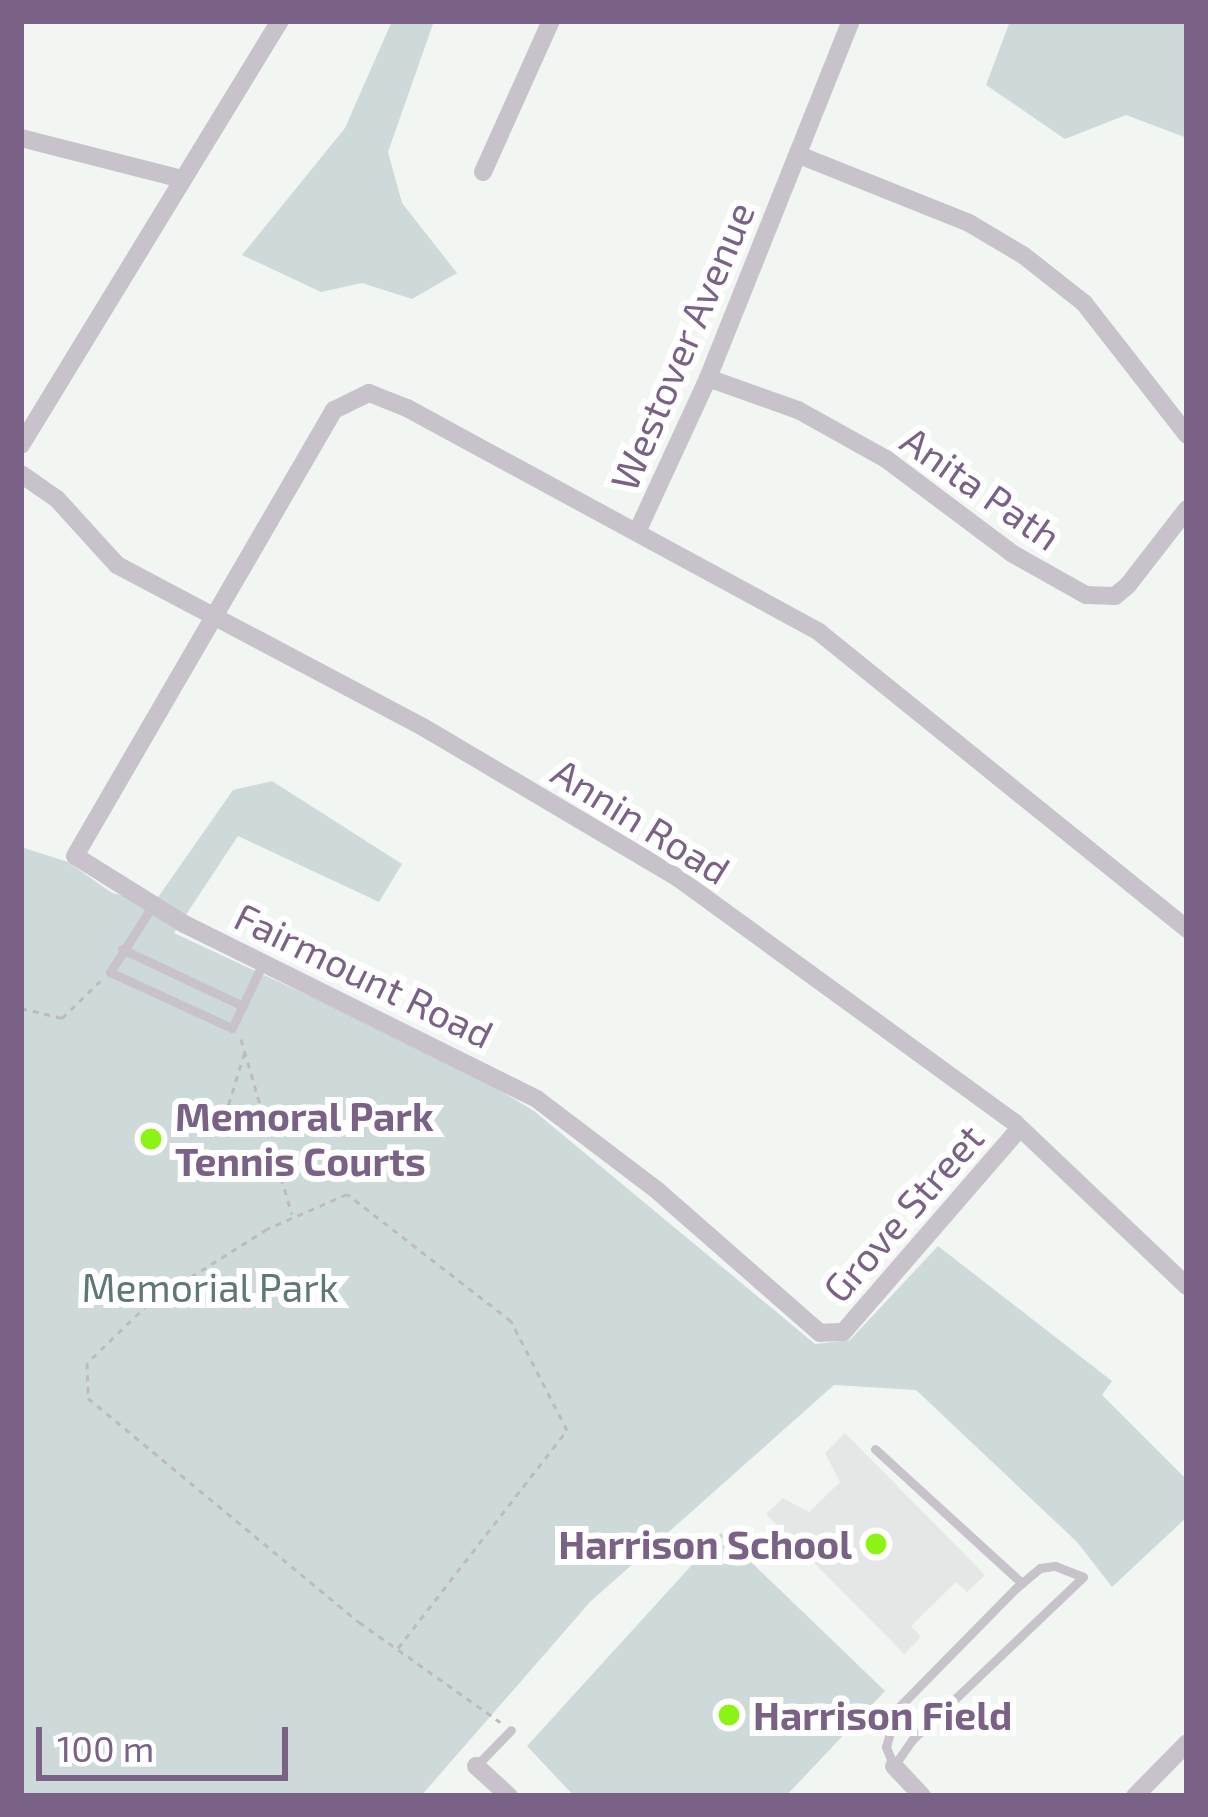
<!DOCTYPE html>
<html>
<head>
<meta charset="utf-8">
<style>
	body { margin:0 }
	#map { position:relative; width:1208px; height:1817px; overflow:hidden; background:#f2f6f3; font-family:"Exo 2",sans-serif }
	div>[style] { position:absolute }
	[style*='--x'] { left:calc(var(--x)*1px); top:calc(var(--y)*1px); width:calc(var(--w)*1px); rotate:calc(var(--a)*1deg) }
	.built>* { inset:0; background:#e5e7e6 }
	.green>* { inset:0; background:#cedad9 }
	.path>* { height:3px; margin-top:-1.5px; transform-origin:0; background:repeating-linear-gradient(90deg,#bebac0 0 6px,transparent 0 12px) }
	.lane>* { height:9px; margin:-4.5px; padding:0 4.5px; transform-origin:4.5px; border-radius:4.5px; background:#c8c3cb }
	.street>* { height:18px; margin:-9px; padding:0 9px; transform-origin:9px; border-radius:9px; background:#c8c3cb }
	.dots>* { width:33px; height:33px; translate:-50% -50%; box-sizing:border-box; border:6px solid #fff; border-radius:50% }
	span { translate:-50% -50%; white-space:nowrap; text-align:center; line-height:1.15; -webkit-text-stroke:12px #fff; paint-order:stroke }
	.street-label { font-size:39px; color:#7a6286 }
	.poi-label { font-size:39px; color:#7a6286; font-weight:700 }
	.left { translate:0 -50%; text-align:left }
	.right { translate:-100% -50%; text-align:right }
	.park-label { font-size:39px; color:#5e7778 }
	.frame { position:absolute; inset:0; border:24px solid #7a6286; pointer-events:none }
	.scale { position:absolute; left:36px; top:1727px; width:252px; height:54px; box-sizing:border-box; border:6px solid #7a6286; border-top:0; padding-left:15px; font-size:36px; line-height:42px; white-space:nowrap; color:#7a6286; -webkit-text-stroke:9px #fff; paint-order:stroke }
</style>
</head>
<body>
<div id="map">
	<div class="built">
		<div style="clip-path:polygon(845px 1433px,985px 1575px,967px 1592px,956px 1582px,911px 1626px,921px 1637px,904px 1654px,766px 1514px,783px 1498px,809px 1512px,840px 1482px,825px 1453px)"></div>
	</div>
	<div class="green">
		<div style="clip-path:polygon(392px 21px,434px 21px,388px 152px,402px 203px,457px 273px,412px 299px,362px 283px,321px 292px,242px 255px,345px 128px)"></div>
		<div style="clip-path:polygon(1010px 21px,1187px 21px,1187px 138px,1126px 115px,1065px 139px,986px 85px)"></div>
		<div style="clip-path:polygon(272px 781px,402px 864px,379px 902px,238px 836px,174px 933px,460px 1066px,534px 1111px,815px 1344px,850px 1340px,938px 1246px,1112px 1381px,1102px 1395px,1187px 1480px,1187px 1517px,1112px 1587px,1077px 1542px,916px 1390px,834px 1385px,590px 1602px,421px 1796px,21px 1796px,21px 847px,68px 862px,112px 893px,154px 903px,233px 790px)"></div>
		<div style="clip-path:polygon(721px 1533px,885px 1691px,786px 1796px,574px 1796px,527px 1746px)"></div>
	</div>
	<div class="path">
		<div style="--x:21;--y:1008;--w:42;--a:13.7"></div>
		<div style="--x:62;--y:1018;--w:53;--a:-44.2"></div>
		<div style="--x:241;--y:1039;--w:182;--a:73.8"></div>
		<div style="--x:225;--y:1116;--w:71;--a:-72.8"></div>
		<div style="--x:398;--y:1648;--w:276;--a:-52.2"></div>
		<div style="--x:567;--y:1430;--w:123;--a:-117.2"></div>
		<div style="--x:511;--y:1321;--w:207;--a:-142.2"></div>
		<div style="--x:347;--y:1194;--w:87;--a:156.4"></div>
		<div style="--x:267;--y:1229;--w:141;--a:147.8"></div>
		<div style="--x:148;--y:1304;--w:85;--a:136"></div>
		<div style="--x:87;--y:1363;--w:35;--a:88"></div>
		<div style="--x:88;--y:1398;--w:352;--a:39.6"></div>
		<div style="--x:359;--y:1622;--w:173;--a:35.3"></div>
	</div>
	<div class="lane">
		<div style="--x:153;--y:905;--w:80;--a:122.7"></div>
		<div style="--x:110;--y:972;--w:134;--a:24.7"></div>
		<div style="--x:232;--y:1028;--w:70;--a:-64.5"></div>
		<div style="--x:122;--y:949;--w:134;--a:25.2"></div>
		<div style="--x:875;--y:1449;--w:199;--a:42.4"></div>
		<div style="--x:1055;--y:1566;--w:30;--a:21"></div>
		<div style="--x:1083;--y:1577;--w:236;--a:136.4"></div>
		<div style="--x:912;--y:1740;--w:32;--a:125"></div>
		<div style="--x:894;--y:1766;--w:21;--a:-113"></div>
		<div style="--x:886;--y:1747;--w:38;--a:-75"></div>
		<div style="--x:896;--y:1710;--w:171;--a:-45.5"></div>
		<div style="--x:1016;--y:1588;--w:31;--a:-40"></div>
		<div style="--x:1040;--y:1568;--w:15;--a:-8"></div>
		<div style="--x:476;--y:1766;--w:50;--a:-45.8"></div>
	</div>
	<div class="street">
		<div style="--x:21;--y:138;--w:166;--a:14.3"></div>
		<div style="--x:799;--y:155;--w:183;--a:21.8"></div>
		<div style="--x:969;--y:223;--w:63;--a:30.7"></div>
		<div style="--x:1023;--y:255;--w:78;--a:38.2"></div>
		<div style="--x:1084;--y:303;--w:167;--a:52"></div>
		<div style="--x:483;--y:172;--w:166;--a:-65.8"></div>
		<div style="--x:708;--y:378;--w:96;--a:19.6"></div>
		<div style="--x:798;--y:410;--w:101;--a:29.1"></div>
		<div style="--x:886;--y:459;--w:159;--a:36.8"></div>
		<div style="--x:1013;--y:554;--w:84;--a:29.3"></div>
		<div style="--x:1086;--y:595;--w:29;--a:2"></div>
		<div style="--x:1115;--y:596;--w:17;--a:-40"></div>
		<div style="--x:1128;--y:585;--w:96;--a:-52.2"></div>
		<div style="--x:21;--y:445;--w:497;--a:-58.6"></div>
		<div style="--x:21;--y:474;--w:44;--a:34.8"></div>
		<div style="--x:57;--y:499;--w:89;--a:47.7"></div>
		<div style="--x:117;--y:565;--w:346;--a:27.9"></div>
		<div style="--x:423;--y:727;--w:296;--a:30.6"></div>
		<div style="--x:678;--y:878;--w:417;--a:36"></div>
		<div style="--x:1015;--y:1123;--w:237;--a:43.5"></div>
		<div style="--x:637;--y:532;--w:170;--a:-65.2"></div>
		<div style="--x:708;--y:378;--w:385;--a:-68.2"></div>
		<div style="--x:1020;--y:1128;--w:270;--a:130.9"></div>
		<div style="--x:843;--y:1332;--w:23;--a:178"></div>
		<div style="--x:820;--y:1333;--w:215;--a:-138.8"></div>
		<div style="--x:658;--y:1191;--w:152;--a:-142.8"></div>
		<div style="--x:537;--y:1099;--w:394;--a:-153.6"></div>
		<div style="--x:184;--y:924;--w:128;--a:-148"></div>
		<div style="--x:75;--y:856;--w:516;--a:-59.86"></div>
		<div style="--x:334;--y:410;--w:39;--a:-26"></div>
		<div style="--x:369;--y:393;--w:41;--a:21.5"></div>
		<div style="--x:407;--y:408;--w:469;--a:28.5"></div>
		<div style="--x:819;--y:632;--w:473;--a:38.9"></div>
		<div style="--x:476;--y:1766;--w:45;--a:42.3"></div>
		<div style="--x:894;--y:1766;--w:41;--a:47"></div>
		<div style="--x:1135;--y:1796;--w:74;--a:-45.5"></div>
	</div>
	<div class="dots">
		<div style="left:151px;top:1139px;background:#8cf415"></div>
		<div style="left:876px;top:1544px;background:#8cf415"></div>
		<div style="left:729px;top:1715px;background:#8cf415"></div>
	</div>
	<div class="street-label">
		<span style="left:682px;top:346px;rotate:-67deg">Westover Avenue</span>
		<span style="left:981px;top:488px;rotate:35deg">Anita Path</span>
		<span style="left:641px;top:821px;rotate:32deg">Annin Road</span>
		<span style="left:364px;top:975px;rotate:26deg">Fairmount Road</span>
		<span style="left:903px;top:1213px;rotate:-49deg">Grove Street</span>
	</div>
	<div class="poi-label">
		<span class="left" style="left:175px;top:1139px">Memoral Park<br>Tennis Courts</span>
		<span class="right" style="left:852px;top:1544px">Harrison School</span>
		<span class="left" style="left:753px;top:1715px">Harrison Field</span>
	</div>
	<div class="park-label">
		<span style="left:210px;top:1287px">Memorial Park</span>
	</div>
	<div class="frame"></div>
	<div class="scale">100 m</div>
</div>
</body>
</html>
